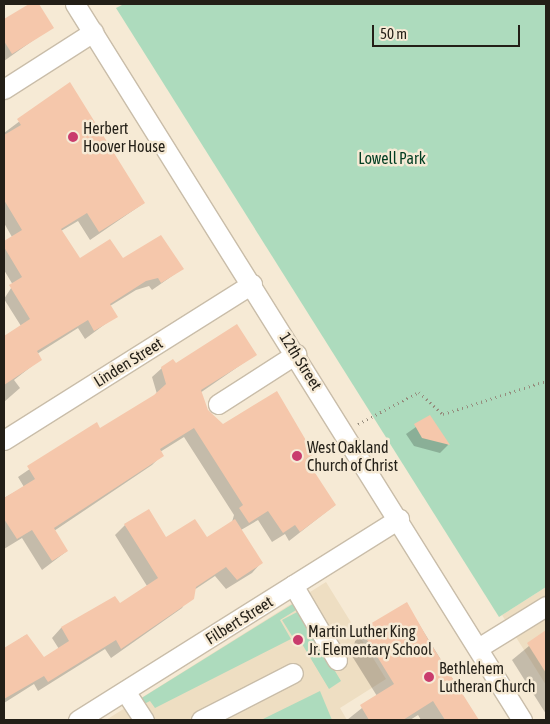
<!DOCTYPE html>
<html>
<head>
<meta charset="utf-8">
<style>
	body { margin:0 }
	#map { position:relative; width:550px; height:724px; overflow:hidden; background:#f6ead5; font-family:"Asap Condensed",sans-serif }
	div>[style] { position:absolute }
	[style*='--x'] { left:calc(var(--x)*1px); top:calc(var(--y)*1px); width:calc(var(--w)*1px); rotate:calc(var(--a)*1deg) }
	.built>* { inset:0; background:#eedec2 }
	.green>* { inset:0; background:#addbbd }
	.shadow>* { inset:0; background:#0003 }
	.building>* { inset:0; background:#f5c7ab }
	.path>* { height:3px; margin-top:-1.5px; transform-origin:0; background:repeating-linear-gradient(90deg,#958c7d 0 1px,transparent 0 5px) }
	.roads { filter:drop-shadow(1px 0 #c9bda9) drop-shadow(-1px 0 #c9bda9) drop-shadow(0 1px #c9bda9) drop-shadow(0 -1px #c9bda9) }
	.minor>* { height:19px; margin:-9.5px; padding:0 9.5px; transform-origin:9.5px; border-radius:9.5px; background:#fff }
	.dots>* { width:14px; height:14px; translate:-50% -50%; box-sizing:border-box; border:2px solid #f6ead5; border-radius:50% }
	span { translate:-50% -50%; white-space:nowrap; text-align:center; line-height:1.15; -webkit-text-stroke:5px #f6ead5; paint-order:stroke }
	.poi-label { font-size:16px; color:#231f17 }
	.left { translate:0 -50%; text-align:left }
	.park-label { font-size:16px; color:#013d21 }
	.street-label { font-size:16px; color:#231f17 }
	.frame { position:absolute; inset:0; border:5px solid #231f17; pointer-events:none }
	.scale { position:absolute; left:372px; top:25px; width:148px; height:22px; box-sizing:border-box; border:2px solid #231f17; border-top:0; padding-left:6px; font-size:15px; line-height:18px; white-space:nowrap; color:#231f17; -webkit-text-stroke:4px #f6ead5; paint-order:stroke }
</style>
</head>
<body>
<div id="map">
	<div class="built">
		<div style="clip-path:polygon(326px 582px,386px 679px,340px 708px,347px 720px,106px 720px)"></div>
		<div style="clip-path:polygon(546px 587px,546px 685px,502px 615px)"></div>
	</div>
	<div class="green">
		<div style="clip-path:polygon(124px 4px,546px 4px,546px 587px,499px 617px,116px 8px)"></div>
		<div style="clip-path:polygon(296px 602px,301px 607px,280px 620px,291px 639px,155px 708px,150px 701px,144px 704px,140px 699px)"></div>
		<div style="clip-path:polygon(299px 611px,341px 681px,329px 689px,296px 634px,292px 636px,282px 620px)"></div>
		<div style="clip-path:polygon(320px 691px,332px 720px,261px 720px)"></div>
	</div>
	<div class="shadow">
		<div style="clip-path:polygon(31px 4px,38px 4px,52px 27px,4px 61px,4px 21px)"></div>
		<div style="clip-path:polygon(69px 84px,144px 203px,90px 240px,78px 221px,61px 231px,79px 260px,182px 269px,152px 290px,149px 286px,136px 290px,110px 306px,116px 316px,85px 339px,78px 328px,37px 354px,41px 359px,14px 380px,20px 388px,4px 402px,4px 337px,21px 326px,4px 299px,13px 285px,4px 270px,4px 242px,12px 237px,4px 223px,4px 133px)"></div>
		<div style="clip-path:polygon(255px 355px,200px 393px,207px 410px,223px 426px,312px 454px,305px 461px,335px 505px,289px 541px,285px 534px,272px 542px,258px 520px,241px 530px,261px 563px,252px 573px,226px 589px,215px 576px,194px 590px,182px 608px,111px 658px,105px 649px,38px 691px,34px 684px,4px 703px,4px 649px,26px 635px,43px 659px,59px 649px,52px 638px,61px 628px,115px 598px,119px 605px,147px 586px,115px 535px,125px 525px,166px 539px,207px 538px,232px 522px,234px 515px,184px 437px,160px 452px,162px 455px,152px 465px,54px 531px,67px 551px,42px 570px,22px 538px,4px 549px,4px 498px,24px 487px,18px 477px,96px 424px,100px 430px,157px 394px,152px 377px,162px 368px)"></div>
		<div style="clip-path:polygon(430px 417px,448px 445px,440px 453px,414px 446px,406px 434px)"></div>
		<div style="clip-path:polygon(406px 603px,478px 720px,421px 720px,418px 715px,410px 720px,347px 720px,377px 696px,352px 656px,355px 641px)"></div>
		<div style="clip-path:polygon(546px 632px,546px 714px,512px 660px)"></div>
	</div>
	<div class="building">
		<div style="clip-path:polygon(29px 4px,39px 4px,54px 28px,12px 54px,4px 41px,4px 19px)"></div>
		<div style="clip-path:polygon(70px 82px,145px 203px,99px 232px,87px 213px,61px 229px,80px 258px,110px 239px,123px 258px,161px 235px,184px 269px,161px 283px,158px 278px,146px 281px,110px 304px,118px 317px,94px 331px,88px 320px,37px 351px,42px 360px,4px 385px,4px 336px,30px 319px,9px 285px,22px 277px,4px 247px,4px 241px,22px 230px,4px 200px,4px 135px,21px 125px,17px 119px)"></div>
		<div style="clip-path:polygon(237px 324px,257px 355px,201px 390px,208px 410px,223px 424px,277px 391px,314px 454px,306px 459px,336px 505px,300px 532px,295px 525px,283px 533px,268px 511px,249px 523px,239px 508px,243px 505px,194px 428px,160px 449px,164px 456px,54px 528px,68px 551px,52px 561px,32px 530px,17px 539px,4px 519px,4px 498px,35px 479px,27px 466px,97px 422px,100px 428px,154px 395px,166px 384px,161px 367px,173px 359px,176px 363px)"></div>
		<div style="clip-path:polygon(430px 415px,450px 445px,422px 438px,414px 424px)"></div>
		<div style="clip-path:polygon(149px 509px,166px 537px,195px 519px,207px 537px,235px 519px,263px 563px,237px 580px,226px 567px,196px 587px,194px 599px,121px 649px,116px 640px,48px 682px,44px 676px,4px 699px,4px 648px,27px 634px,44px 657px,69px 641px,61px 627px,115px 596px,120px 603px,158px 578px,124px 524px)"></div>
		<div style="clip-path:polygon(407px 602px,429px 641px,479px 720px,445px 720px,433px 701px,403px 720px,369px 720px,360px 705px,394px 684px,367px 640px,372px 637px,370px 624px)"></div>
		<div style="clip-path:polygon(546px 630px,546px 673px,527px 643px)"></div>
	</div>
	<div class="path">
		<div style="--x:358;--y:424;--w:69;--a:-27.7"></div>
		<div style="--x:419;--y:392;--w:33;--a:43"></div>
		<div style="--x:443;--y:414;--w:108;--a:-17.8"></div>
	</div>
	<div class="roads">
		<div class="minor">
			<div style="--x:75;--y:4;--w:844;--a:58.02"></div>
			<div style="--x:4;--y:89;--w:106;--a:-32.6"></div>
			<div style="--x:218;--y:404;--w:93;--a:-32.7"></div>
			<div style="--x:4;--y:440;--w:293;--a:-32.2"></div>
			<div style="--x:293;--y:585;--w:87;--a:59.6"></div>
			<div style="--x:478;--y:648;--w:80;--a:-31.7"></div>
			<div style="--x:125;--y:691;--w:35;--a:57"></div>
			<div style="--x:78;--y:720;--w:379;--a:-32.1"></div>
			<div style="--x:201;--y:720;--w:103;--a:-27.1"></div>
		</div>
	</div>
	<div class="dots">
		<div style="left:73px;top:137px;background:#c93c6d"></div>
		<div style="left:297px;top:456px;background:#c93c6d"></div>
		<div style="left:298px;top:640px;background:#c93c6d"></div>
		<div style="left:429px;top:677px;background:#c93c6d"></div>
	</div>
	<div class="poi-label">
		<span class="left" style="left:83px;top:137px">Herbert<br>Hoover House</span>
		<span class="left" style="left:307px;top:456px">West Oakland<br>Church of Christ</span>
		<span class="left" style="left:308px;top:640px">Martin Luther King<br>Jr. Elementary School</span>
		<span class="left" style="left:439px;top:677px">Bethlehem<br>Lutheran Church</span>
	</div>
	<div class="park-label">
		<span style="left:392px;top:158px">Lowell Park</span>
	</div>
	<div class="street-label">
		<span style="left:301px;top:361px;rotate:58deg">12th Street</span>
		<span style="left:128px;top:362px;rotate:-32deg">Linden Street</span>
		<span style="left:239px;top:620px;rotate:-32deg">Filbert Street</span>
	</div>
	<div class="frame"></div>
	<div class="scale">50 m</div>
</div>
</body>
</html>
